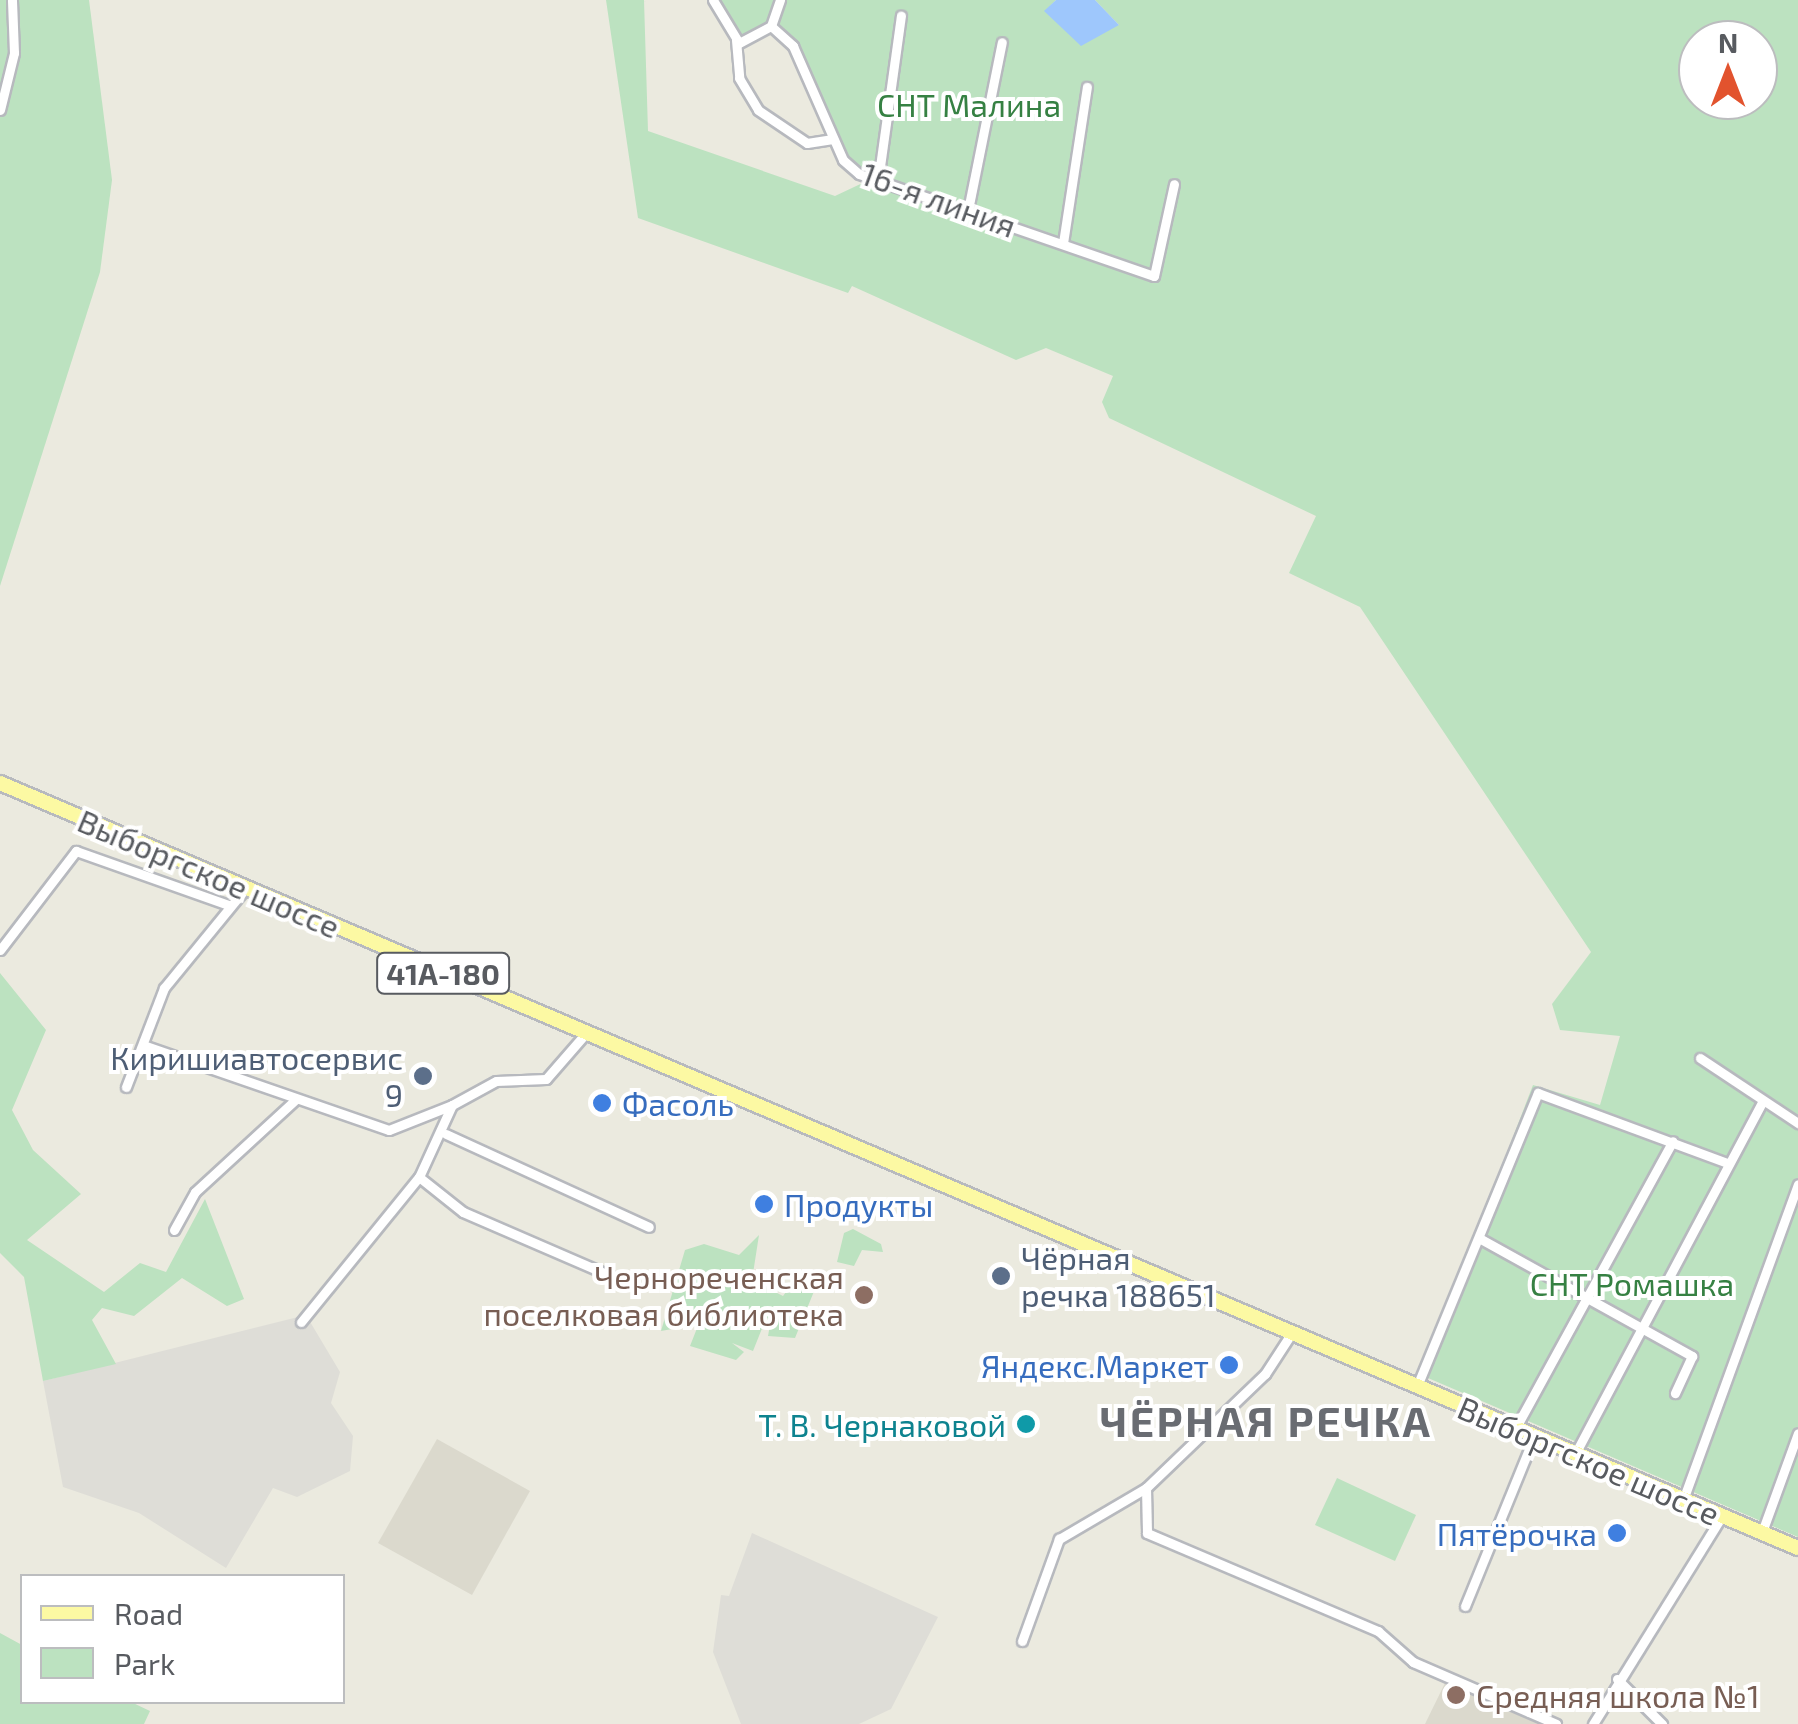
<!DOCTYPE html>
<html>
<head>
<meta charset="utf-8">
<style>
	body { margin:0 }
	#map { position:relative; width:1798px; height:1724px; overflow:hidden; background:#ebeadf; font-family:"Exo 2",sans-serif }
	div>[style] { position:absolute }
	[style*='--x'] { left:calc(var(--x)*1px); top:calc(var(--y)*1px); width:calc(var(--w)*1px); rotate:calc(var(--a)*1deg) }
	.industrial>* { inset:0; background:#deddd7 }
	.education>* { inset:0; background:#dbd9cd }
	.green>* { inset:0; background:#bce2c0 }
	.water>* { inset:0; background:#9ec7fc }
	.roads { filter:drop-shadow(2px 0 #b7b9be) drop-shadow(-2px 0 #b7b9be) drop-shadow(0 2px #b7b9be) drop-shadow(0 -2px #b7b9be) }
	.street>* { height:9px; margin:-4.5px; padding:0 4.5px; transform-origin:4.5px; border-radius:4.5px; background:#fff }
	.primary>* { height:14px; margin:-7px; padding:0 7px; transform-origin:7px; border-radius:7px; background:#fcf9a3 }
	.dots>* { width:28px; height:28px; translate:-50% -50%; box-sizing:border-box; border:5px solid #fff; border-radius:50% }
	span { translate:-50% -50%; white-space:nowrap; text-align:center; line-height:1.15; -webkit-text-stroke:8px #fff; paint-order:stroke }
	.shield-label span { padding:2px 8px; background:#fff; border:2px solid; border-radius:8px; -webkit-text-stroke-width:0 }
	.shield-label { font-size:30px; color:#585b60; font-weight:700 }
	.park-label { font-size:32px; color:#368143 }
	.street-label { font-size:32px; color:#585b60 }
	.service-label { font-size:32px; color:#4e5e75 }
	.right { translate:-100% -50%; text-align:right }
	.left { translate:0 -50%; text-align:left }
	.shop-label { font-size:32px; color:#366cbe }
	.education-label { font-size:32px; color:#785e54 }
	.culture-label { font-size:32px; color:#0d838f }
	.district-label { font-size:42px; color:#696c72; font-weight:700; letter-spacing:2.5px }
	.legend { position:absolute; left:20px; top:1574px; width:325px; height:130px; box-sizing:border-box; background:#fff; border:2px solid #bcbdbf; margin:0; padding:12px 18px; list-style:none; font-size:30px; color:#585b60 }
	.legend li { display:flex; align-items:center; gap:20px; height:50px }
	.legend b { width:50px; border:2px solid #bcbdbf }
	.north { position:absolute; left:1678px; top:20px; width:100px; height:100px; box-sizing:border-box; background:#fff; border:2px solid #bcbdbf; border-radius:50%; rotate:0deg; font-size:28px; font-weight:700; line-height:40px; text-align:center; color:#585b60 }
	.north::after { content:''; display:block; margin:auto; width:35px; height:45px; background:#e2532e; clip-path:polygon(50% 0,100% 100%,50% 72%,0 100%) }
</style>
</head>
<body>
<div id="map">
	<div class="industrial">
		<div style="clip-path:polygon(306px 1315px,340px 1372px,331px 1403px,353px 1436px,350px 1471px,297px 1497px,273px 1488px,226px 1568px,139px 1513px,63px 1487px,43px 1381px)"></div>
		<div style="clip-path:polygon(752px 1533px,938px 1617px,891px 1709px,859px 1724px,741px 1724px,713px 1652px,721px 1595px,729px 1596px)"></div>
	</div>
	<div class="education">
		<div style="clip-path:polygon(437px 1439px,530px 1491px,472px 1595px,378px 1543px)"></div>
		<div style="clip-path:polygon(1445px 1683px,1501px 1707px,1540px 1724px,1425px 1724px)"></div>
	</div>
	<div class="green">
		<div style="clip-path:polygon(0 0,89px 0,112px 180px,100px 272px,0 586px)"></div>
		<div style="clip-path:polygon(evenodd,606px 0,644px 0,648px 131px,835px 196px,871px 179px,851px 170px,793px 46px,765px 32px,745px 44px,713px 0,1056px 0,1045px 11px,1099px 28px,1119px 25px,1095px 0,1798px 0,1798px 1537px,1421px 1375px,1533px 1085px,1600px 1105px,1620px 1036px,1560px 1030px,1552px 1004px,1591px 952px,1360px 607px,1289px 573px,1316px 516px,1109px 418px,1102px 402px,1113px 376px,1046px 348px,1016px 360px,852px 286px,848px 293px,638px 218px,606px 0,1698px 40px,1758px 40px,1758px 100px,1698px 100px,1698px 40px)"></div>
		<div style="clip-path:polygon(0 973px,46px 1030px,12px 1110px,33px 1150px,81px 1194px,27px 1240px,104px 1292px,140px 1263px,166px 1272px,205px 1199px,244px 1299px,227px 1306px,182px 1278px,134px 1316px,102px 1308px,92px 1320px,116px 1364px,43px 1381px,24px 1277px,0 1253px)"></div>
		<div style="clip-path:polygon(853px 1229px,881px 1244px,883px 1252px,862px 1250px,854px 1266px,837px 1262px,844px 1233px)"></div>
		<div style="clip-path:polygon(759px 1235px,752px 1280px,783px 1296px,800px 1273px,817px 1284px,795px 1338px,768px 1336px,771px 1319px,749px 1314px,763px 1326px,753px 1351px,732px 1343px,744px 1352px,736px 1360px,690px 1346px,703px 1313px,677px 1313px,672px 1329px,661px 1331px,685px 1250px,704px 1244px,739px 1255px)"></div>
		<div style="clip-path:polygon(1337px 1478px,1416px 1515px,1395px 1561px,1315px 1525px)"></div>
		<div style="clip-path:polygon(0 1633px,22px 1645px,22px 1702px,131px 1702px,150px 1711px,144px 1724px,0 1724px)"></div>
	</div>
	<div class="water">
		<div style="clip-path:polygon(1056px 0,1095px 0,1119px 25px,1081px 46px,1044px 11px)"></div>
	</div>
	<div class="roads">
		<div class="street">
			<div style="--x:713;--y:0;--w:50;--a:58.8"></div>
			<div style="--x:739;--y:43;--w:36;--a:-28"></div>
			<div style="--x:771;--y:26;--w:30;--a:42"></div>
			<div style="--x:793;--y:46;--w:124;--a:66.3"></div>
			<div style="--x:843;--y:160;--w:21;--a:41"></div>
			<div style="--x:859;--y:174;--w:312;--a:19.1"></div>
			<div style="--x:1154;--y:276;--w:94;--a:-77.7"></div>
			<div style="--x:771;--y:26;--w:28;--a:-71"></div>
			<div style="--x:736;--y:40;--w:38;--a:85"></div>
			<div style="--x:739;--y:78;--w:37;--a:59"></div>
			<div style="--x:758;--y:110;--w:59;--a:34"></div>
			<div style="--x:807;--y:143;--w:26;--a:-9"></div>
			<div style="--x:0;--y:110;--w:59;--a:-76.2"></div>
			<div style="--x:14;--y:53;--w:53;--a:-92.2"></div>
			<div style="--x:878;--y:181;--w:167;--a:-82.1"></div>
			<div style="--x:968;--y:210;--w:171;--a:-78.6"></div>
			<div style="--x:1063;--y:243;--w:158;--a:-81.3"></div>
			<div style="--x:0;--y:950;--w:125;--a:-52.5"></div>
			<div style="--x:76;--y:851;--w:164;--a:19.5"></div>
			<div style="--x:143;--y:1045;--w:260;--a:19.1"></div>
			<div style="--x:389;--y:1130;--w:68;--a:-21.6"></div>
			<div style="--x:1700;--y:1058;--w:118;--a:33.6"></div>
			<div style="--x:126;--y:1087;--w:106;--a:-69"></div>
			<div style="--x:164;--y:988;--w:128;--a:-50.7"></div>
			<div style="--x:446;--y:1134;--w:223;--a:24.6"></div>
			<div style="--x:419;--y:1177;--w:56;--a:38.5"></div>
			<div style="--x:463;--y:1212;--w:161;--a:23.4"></div>
			<div style="--x:174;--y:1230;--w:43;--a:-61.1"></div>
			<div style="--x:195;--y:1192;--w:137;--a:-42.6"></div>
			<div style="--x:1479;--y:1238;--w:244;--a:29"></div>
			<div style="--x:1692;--y:1356;--w:41;--a:114.7"></div>
			<div style="--x:301;--y:1322;--w:187;--a:-50.9"></div>
			<div style="--x:419;--y:1177;--w:79;--a:-65.4"></div>
			<div style="--x:452;--y:1105;--w:50;--a:-28.6"></div>
			<div style="--x:496;--y:1081;--w:50;--a:-2.3"></div>
			<div style="--x:546;--y:1079;--w:61;--a:-49"></div>
			<div style="--x:1417;--y:1386;--w:317;--a:-67.6"></div>
			<div style="--x:1538;--y:1093;--w:202;--a:20.3"></div>
			<div style="--x:1515;--y:1429;--w:328;--a:-61.3"></div>
			<div style="--x:1575;--y:1454;--w:400;--a:-62"></div>
			<div style="--x:1146;--y:1488;--w:45;--a:88.7"></div>
			<div style="--x:1147;--y:1533;--w:251;--a:23"></div>
			<div style="--x:1378;--y:1631;--w:47;--a:41.5"></div>
			<div style="--x:1413;--y:1662;--w:156;--a:23.4"></div>
			<div style="--x:1683;--y:1500;--w:336;--a:-70"></div>
			<div style="--x:1762;--y:1532;--w:105;--a:-70"></div>
			<div style="--x:1465;--y:1606;--w:183;--a:-67.8"></div>
			<div style="--x:1022;--y:1641;--w:109;--a:-70.1"></div>
			<div style="--x:1059;--y:1539;--w:101;--a:-30.4"></div>
			<div style="--x:1146;--y:1488;--w:165;--a:-43.8"></div>
			<div style="--x:1265;--y:1374;--w:48;--a:-57"></div>
			<div style="--x:1617;--y:1679;--w:64;--a:45"></div>
			<div style="--x:1593;--y:1724;--w:245;--a:-58.2"></div>
		</div>
		<div class="primary">
			<div style="--x:0;--y:783;--w:1954;--a:23.05"></div>
		</div>
	</div>
	<div class="dots">
		<div style="left:423px;top:1076px;background:#5c6f8a"></div>
		<div style="left:602px;top:1103px;background:#3f7fe0"></div>
		<div style="left:764px;top:1204px;background:#3f7fe0"></div>
		<div style="left:1001px;top:1276px;background:#5c6f8a"></div>
		<div style="left:864px;top:1295px;background:#8d6e63"></div>
		<div style="left:1229px;top:1365px;background:#3f7fe0"></div>
		<div style="left:1026px;top:1424px;background:#0f9aa8"></div>
		<div style="left:1617px;top:1533px;background:#3f7fe0"></div>
		<div style="left:1456px;top:1695px;background:#8d6e63"></div>
	</div>
	<div class="shield-label">
		<span style="left:443px;top:973px">41А-180</span>
	</div>
	<div class="park-label">
		<span style="left:969px;top:104px">СНТ Малина</span>
		<span style="left:1632px;top:1283px">СНТ Ромашка</span>
	</div>
	<div class="street-label">
		<span style="left:939px;top:199px;rotate:20deg">16-я линия</span>
		<span style="left:209px;top:873px;rotate:23deg">Выборгское шоссе</span>
		<span style="left:1589px;top:1460px;rotate:23deg">Выборгское шоссе</span>
	</div>
	<div class="service-label">
		<span class="right" style="left:403px;top:1076px">Киришиавтосервис<br>9</span>
		<span class="left" style="left:1021px;top:1276px">Чёрная<br>речка 188651</span>
	</div>
	<div class="shop-label">
		<span class="left" style="left:622px;top:1103px">Фасоль</span>
		<span class="left" style="left:784px;top:1204px">Продукты</span>
		<span class="right" style="left:1209px;top:1365px">Яндекс.Маркет</span>
		<span class="right" style="left:1597px;top:1533px">Пятёрочка</span>
	</div>
	<div class="education-label">
		<span class="right" style="left:844px;top:1295px">Чернореченская<br>поселковая библиотека</span>
		<span class="left" style="left:1476px;top:1695px">Средняя школа №1</span>
	</div>
	<div class="culture-label">
		<span class="right" style="left:1006px;top:1424px">Т. В. Чернаковой</span>
	</div>
	<div class="district-label">
		<span style="left:1266px;top:1420px">ЧЁРНАЯ РЕЧКА</span>
	</div>
	<ul class="legend">
	<li><b style="height:12px;background:#fcf9a3"></b>Road</li>
	<li><b style="height:28px;background:#bce2c0"></b>Park</li>
	</ul>
	<div class="north">N</div>
</div>
</body>
</html>
